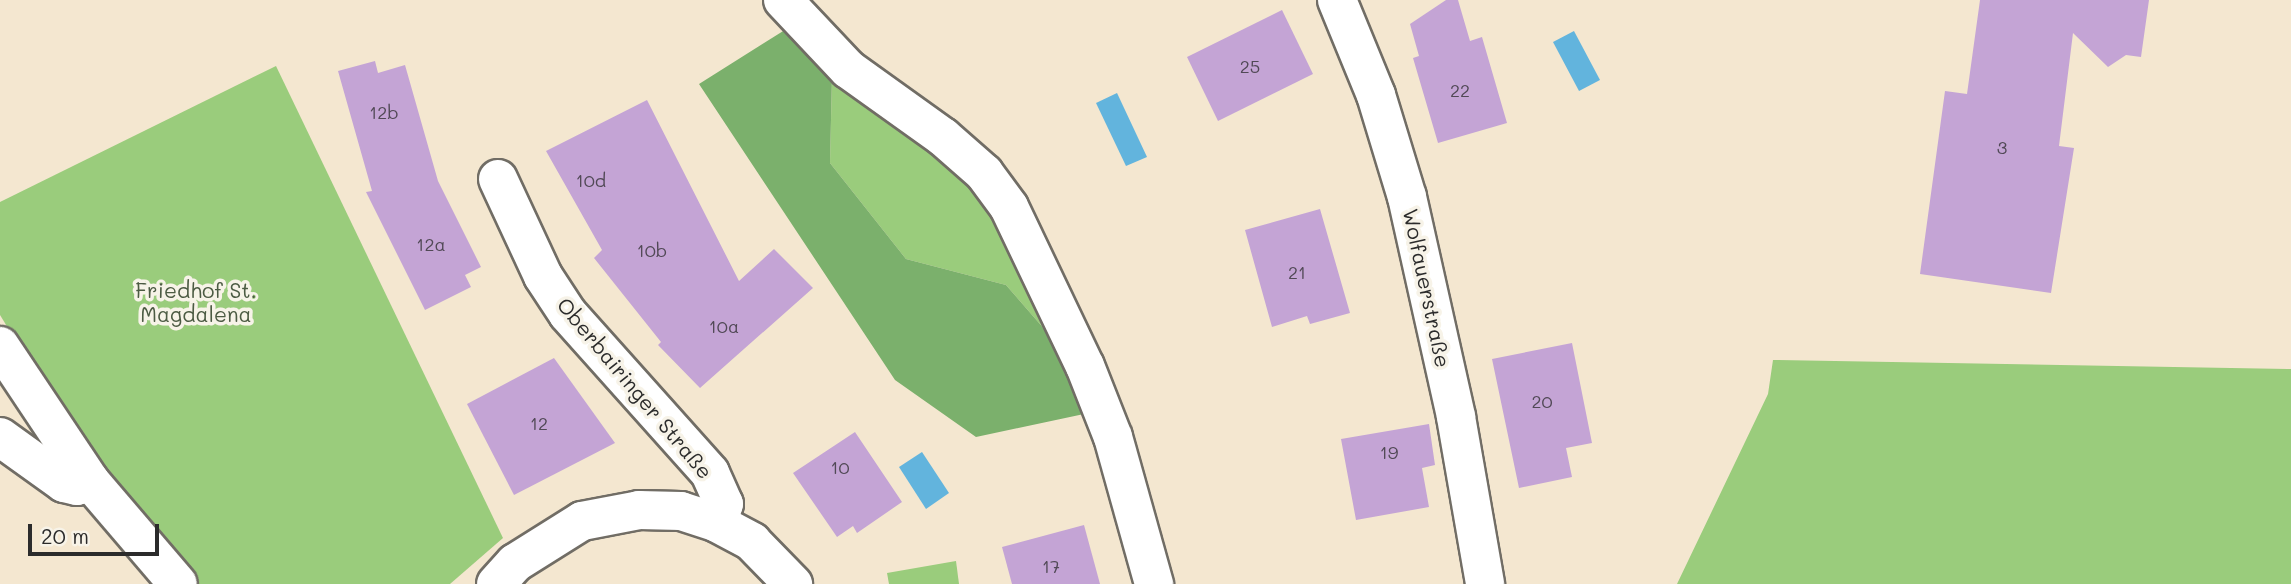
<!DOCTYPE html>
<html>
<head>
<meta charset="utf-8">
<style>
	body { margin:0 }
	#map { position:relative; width:2291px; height:584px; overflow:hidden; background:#f4e7d0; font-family:Mali,sans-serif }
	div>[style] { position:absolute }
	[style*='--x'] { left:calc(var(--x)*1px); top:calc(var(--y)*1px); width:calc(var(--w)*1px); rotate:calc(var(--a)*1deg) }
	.green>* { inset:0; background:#9acc7c }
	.forest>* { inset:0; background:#7bb06c }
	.water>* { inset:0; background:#62b4dd }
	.building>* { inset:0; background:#c4a4d5 }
	.roads { filter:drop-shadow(2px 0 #716d65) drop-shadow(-2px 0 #716d65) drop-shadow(0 2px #716d65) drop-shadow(0 -2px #716d65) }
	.minor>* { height:38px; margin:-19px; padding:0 19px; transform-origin:19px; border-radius:19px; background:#fff }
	span { translate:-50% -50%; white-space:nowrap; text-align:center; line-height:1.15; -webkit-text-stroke:7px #f7f3e8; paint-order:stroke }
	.number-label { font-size:18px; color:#514956 }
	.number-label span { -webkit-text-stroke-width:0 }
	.street-label { font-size:21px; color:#2b2b2b }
	.park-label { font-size:21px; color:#4c5b43 }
	.scale { position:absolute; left:28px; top:524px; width:131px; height:32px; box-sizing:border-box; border:4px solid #2b2b2b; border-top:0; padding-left:9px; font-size:21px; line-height:24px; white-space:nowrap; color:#2b2b2b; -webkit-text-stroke:5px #f7f3e8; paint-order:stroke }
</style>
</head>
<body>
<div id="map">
	<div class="green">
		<div style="clip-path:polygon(276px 66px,503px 538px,450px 584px,199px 584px,52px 400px,0 315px,0 202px)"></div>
		<div style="clip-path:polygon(832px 77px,964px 172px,1008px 234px,1059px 346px,1006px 285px,906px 259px,830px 163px)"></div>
		<div style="clip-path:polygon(1773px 360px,2291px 369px,2291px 584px,1677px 584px,1768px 394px)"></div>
		<div style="clip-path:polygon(956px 561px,959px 584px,889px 584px,887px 573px)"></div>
	</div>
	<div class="forest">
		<div style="clip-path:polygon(788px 28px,832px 77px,830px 163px,906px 259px,1006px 285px,1059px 346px,1084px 414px,976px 437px,895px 380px,699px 84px)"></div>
	</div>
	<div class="water">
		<div style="clip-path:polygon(1574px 31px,1600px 80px,1579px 91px,1553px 42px)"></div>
		<div style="clip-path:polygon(1117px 93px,1147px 157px,1126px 166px,1096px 103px)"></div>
		<div style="clip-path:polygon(922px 452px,949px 493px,926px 509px,899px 467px)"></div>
	</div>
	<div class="building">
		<div style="clip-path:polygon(1446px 0,1458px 0,1470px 41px,1482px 37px,1507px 123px,1438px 143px,1413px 58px,1419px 56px,1410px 24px)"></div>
		<div style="clip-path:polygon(1980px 0,2149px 0,2141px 57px,2126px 55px,2108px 67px,2073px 33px,2059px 146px,2074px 148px,2051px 293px,1920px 274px,1945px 91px,1967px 94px)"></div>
		<div style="clip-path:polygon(1282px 10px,1313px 74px,1218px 121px,1187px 57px)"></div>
		<div style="clip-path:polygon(375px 61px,378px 73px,405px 65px,438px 181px,481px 267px,465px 275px,471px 287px,425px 310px,366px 192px,372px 191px,338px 71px)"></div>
		<div style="clip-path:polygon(647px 100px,739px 281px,774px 249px,813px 288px,700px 388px,658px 345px,661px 342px,594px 258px,602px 250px,546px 151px)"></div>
		<div style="clip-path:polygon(1320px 209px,1350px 313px,1310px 324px,1307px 316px,1272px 327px,1245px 230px)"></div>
		<div style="clip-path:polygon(1572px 343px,1592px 443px,1566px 448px,1572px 477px,1519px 488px,1492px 359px)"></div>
		<div style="clip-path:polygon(554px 358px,615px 443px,514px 495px,467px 404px)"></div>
		<div style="clip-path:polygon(1429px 424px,1435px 465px,1422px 468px,1429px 507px,1356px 520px,1341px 439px)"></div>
		<div style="clip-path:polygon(855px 432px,902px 502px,857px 533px,853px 526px,837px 537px,793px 473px)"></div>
		<div style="clip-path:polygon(1084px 525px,1100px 584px,1012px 584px,1002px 547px)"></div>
	</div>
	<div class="roads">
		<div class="minor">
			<div style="--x:783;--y:0;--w:95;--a:46.7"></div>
			<div style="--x:848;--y:69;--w:117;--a:35.6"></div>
			<div style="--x:943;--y:137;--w:55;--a:41.3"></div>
			<div style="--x:984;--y:173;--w:42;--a:53.7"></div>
			<div style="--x:1009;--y:207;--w:176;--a:64.5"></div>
			<div style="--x:1085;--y:366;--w:76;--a:68.5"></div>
			<div style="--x:1113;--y:437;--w:153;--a:74.4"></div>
			<div style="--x:1337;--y:0;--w:103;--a:67.7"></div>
			<div style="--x:1376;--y:95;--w:107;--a:73.1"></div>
			<div style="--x:1407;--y:197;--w:225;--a:77.4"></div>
			<div style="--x:1456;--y:417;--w:169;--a:80.1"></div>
			<div style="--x:498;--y:179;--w:107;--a:65.1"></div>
			<div style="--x:543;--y:276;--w:45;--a:56.7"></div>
			<div style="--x:568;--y:314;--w:213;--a:48.2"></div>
			<div style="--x:710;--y:473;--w:34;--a:66"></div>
			<div style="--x:724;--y:504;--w:20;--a:110"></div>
			<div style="--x:0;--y:346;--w:162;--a:56.3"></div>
			<div style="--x:90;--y:481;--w:135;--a:49.5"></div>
			<div style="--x:0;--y:437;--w:79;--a:35.7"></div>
			<div style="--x:64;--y:483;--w:13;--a:13"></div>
			<div style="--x:77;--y:486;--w:14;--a:-21"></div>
			<div style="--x:496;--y:584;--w:28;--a:-48"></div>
			<div style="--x:515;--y:563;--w:79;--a:-32.1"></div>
			<div style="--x:582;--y:521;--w:58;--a:-10.9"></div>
			<div style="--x:639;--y:510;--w:42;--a:1.4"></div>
			<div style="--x:681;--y:511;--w:38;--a:18"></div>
			<div style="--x:717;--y:523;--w:40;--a:28"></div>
			<div style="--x:752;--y:542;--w:59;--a:45.7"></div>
		</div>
	</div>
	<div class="number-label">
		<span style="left:1250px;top:66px">25</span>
		<span style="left:1460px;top:90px">22</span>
		<span style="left:384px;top:112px">12b</span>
		<span style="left:2002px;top:147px">3</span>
		<span style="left:591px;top:180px">10d</span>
		<span style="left:431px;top:244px">12a</span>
		<span style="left:652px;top:250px">10b</span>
		<span style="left:1297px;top:272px">21</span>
		<span style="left:724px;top:326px">10a</span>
		<span style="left:1542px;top:401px">20</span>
		<span style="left:539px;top:423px">12</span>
		<span style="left:1389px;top:452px">19</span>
		<span style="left:840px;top:467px">10</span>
		<span style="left:1051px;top:566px">17</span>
	</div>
	<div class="street-label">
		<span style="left:1427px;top:288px;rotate:78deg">Wolfauerstraße</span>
		<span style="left:635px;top:388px;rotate:50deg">Oberbairinger Straße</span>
	</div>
	<div class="park-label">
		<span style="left:196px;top:302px">Friedhof St.<br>Magdalena</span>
	</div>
	<div class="scale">20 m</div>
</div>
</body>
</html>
